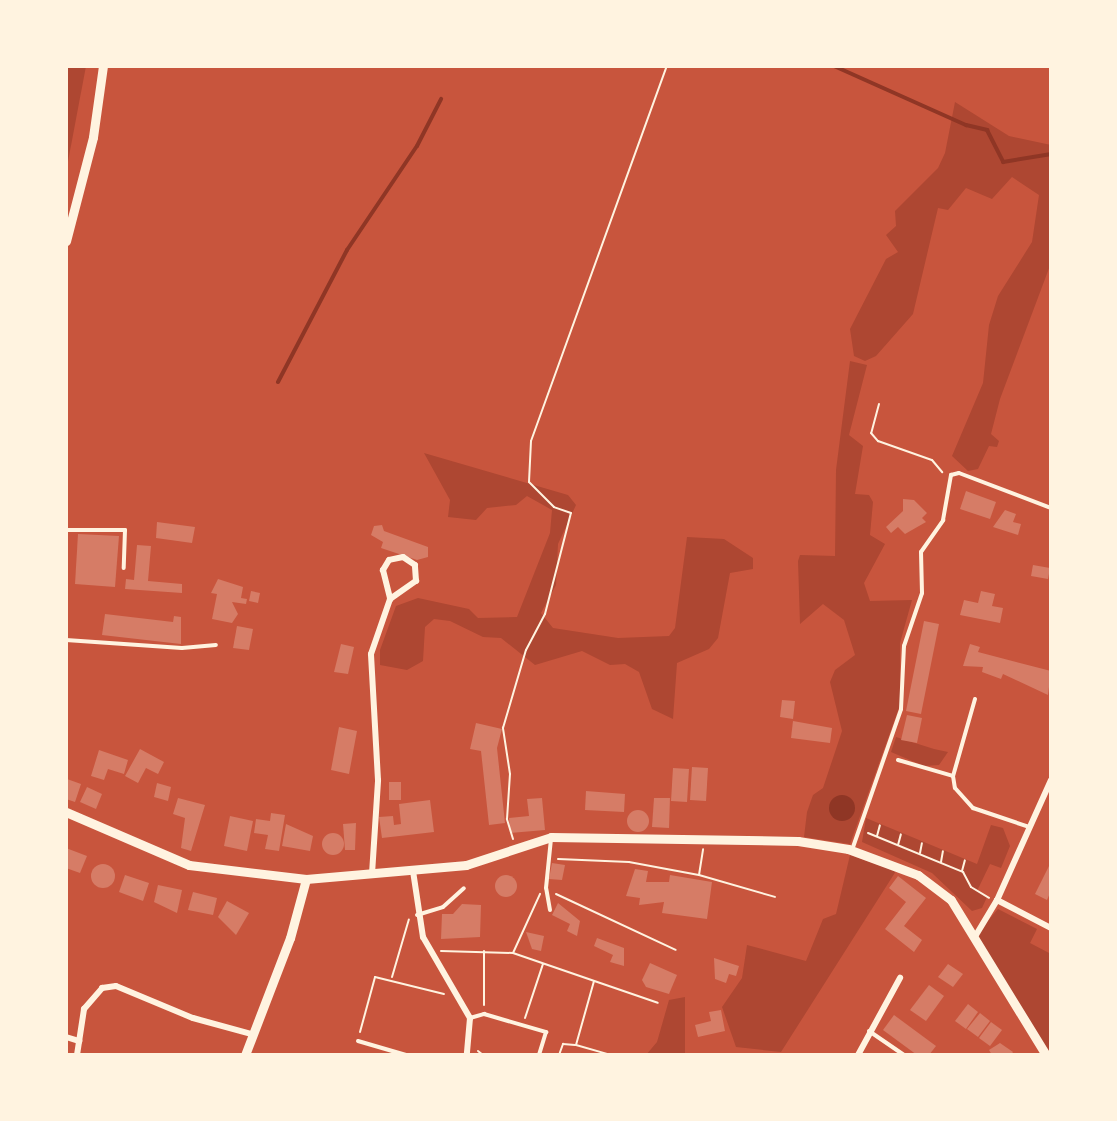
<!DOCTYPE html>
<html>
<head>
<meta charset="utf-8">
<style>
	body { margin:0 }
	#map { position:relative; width:1117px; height:1121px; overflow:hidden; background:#c8553d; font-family:"Asap Condensed",sans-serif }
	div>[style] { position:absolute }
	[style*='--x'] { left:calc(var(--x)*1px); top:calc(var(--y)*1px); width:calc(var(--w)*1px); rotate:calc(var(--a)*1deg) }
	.green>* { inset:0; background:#ae4732 }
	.water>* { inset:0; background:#8f3625 }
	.round { border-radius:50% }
	.stream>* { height:4px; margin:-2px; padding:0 2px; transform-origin:2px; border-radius:2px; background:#8f3625 }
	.building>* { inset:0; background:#d67c66 }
	.path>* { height:2px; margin:-1px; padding:0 1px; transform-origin:1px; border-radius:1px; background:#fff3e0 }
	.service>* { height:4px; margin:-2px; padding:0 2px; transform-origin:2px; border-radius:2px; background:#fff3e0 }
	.minor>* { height:6px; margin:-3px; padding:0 3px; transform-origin:3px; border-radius:3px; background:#fff3e0 }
	.tertiary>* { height:9px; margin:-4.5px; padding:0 4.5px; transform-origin:4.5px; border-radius:4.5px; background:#fff3e0 }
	span { translate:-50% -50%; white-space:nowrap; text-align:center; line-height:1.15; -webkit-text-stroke:6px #fff3e0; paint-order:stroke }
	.frame { position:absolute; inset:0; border:68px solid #fff3e0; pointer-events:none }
</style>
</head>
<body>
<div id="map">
	<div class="green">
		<div style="clip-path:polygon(66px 66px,86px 66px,66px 172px)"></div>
		<div style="clip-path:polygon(955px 102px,1009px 136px,1051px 145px,1051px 263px,1000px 399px,991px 434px,999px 441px,997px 447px,989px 446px,978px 469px,968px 471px,952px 456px,983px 383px,989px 325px,998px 296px,1032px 242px,1039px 195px,1012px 177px,992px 199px,966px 188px,948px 210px,938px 208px,913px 314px,876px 356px,865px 361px,854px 356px,850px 329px,886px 259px,898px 252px,886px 235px,896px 226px,895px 211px,938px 168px,945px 153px)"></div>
		<div style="clip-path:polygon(850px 361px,867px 365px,849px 435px,863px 446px,855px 494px,869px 495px,873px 502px,870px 535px,885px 544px,864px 583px,870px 601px,912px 600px,900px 643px,900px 705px,850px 844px,804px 837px,807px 812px,813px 795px,823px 788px,842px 731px,830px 682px,835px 670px,855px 655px,844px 620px,823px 604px,800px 624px,798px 561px,800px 555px,835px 556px,836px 470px)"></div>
		<div style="clip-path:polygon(424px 453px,568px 495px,576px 505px,558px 544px,556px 585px,541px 613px,553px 628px,618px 638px,669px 636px,675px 628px,687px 537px,724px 539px,753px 558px,753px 569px,730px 573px,718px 638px,709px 649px,677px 663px,673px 719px,652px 709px,639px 672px,625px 664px,610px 665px,582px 651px,535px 665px,501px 638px,483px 637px,450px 621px,434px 619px,425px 627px,423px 661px,407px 670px,380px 665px,380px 650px,396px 606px,418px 598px,469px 609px,478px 618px,517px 617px,550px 533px,552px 510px,527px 496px,516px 505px,487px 508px,476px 520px,448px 517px,450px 500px)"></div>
		<div style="clip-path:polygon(896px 737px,934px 749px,948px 752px,939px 765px,924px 766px,891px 752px)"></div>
		<div style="clip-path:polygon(866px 818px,977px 864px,991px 825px,1003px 828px,1010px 846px,1001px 868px,990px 864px,977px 891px,987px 897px,982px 908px,972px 911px,932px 873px,862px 842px)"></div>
		<div style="clip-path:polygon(850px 855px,896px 871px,781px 1052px,736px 1047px,722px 1007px,742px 978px,747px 945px,806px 961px,823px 919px,836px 914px)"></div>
		<div style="clip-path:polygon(998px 909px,1037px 929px,1030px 943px,1051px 954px,1051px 1055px,1046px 1055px,976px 935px)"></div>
		<div style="clip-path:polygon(685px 997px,685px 1055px,646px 1055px,657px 1042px,669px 1000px)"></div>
	</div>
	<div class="water">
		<div class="round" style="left:829px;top:795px;width:26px;height:26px"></div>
	</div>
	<div class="stream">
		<div style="--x:834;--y:66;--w:145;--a:24.1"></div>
		<div style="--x:966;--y:125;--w:22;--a:13"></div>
		<div style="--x:987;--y:130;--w:36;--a:63"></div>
		<div style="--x:1003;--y:162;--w:49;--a:-9.5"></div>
		<div style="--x:278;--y:382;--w:149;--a:-62.4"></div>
		<div style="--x:347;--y:250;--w:125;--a:-56.1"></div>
		<div style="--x:417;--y:146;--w:53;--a:-62.9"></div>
	</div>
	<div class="building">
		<div style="clip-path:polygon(966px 491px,996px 502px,990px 519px,960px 509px)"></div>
		<div style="clip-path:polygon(903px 499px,914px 500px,927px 513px,922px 518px,926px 522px,905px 534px,898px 527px,891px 533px,886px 527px,903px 511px)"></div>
		<div style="clip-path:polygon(1005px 510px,1016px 514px,1013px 522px,1021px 524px,1018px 535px,993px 527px)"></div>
		<div style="clip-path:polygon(157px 522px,195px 527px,192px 543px,156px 538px)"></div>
		<div style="clip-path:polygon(382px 525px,384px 531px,428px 547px,428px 557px,417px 560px,381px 548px,383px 542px,371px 535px,374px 526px)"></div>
		<div style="clip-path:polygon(78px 534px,119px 536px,115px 587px,75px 584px)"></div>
		<div style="clip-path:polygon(137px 545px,151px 546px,148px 581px,182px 584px,182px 593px,125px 589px,126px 579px,134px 580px)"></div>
		<div style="clip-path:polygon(1033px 565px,1050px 568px,1048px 579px,1031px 576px)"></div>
		<div style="clip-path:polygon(218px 579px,243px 587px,241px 598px,247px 599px,246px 604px,232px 602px,238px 614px,232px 623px,212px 619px,217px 594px,211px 593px)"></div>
		<div style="clip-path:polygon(251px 591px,260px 593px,258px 603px,249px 601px)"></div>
		<div style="clip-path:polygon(981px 591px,995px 594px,992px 606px,1003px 608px,1000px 623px,960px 615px,964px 600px,978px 603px)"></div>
		<div style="clip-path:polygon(105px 614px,173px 622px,174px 616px,181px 617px,181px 644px,102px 635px)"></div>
		<div style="clip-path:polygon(924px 621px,939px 624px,921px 714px,906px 711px)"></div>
		<div style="clip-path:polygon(237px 626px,253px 629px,249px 650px,233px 648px)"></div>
		<div style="clip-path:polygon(341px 644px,354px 647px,348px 674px,334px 672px)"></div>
		<div style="clip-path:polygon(970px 644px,980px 647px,978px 652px,1051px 671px,1048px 695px,1003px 674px,1001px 679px,982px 672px,983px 667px,963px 666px)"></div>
		<div style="clip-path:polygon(782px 700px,795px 701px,793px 719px,780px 717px)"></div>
		<div style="clip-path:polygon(907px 715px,922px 718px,917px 743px,901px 740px)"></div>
		<div style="clip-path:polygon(793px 721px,832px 728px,830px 743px,791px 738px)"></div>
		<div style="clip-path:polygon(476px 723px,502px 729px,497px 748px,505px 823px,489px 825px,481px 751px,470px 749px)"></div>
		<div style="clip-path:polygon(339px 727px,357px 731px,349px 774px,331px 770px)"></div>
		<div style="clip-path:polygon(140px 749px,164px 762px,158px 774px,146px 768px,138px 783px,125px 776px)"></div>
		<div style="clip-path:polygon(99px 750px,128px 760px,124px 774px,108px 769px,104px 780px,91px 776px)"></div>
		<div style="clip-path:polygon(692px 767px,708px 768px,706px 801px,690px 800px)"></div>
		<div style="clip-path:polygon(673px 768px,689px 769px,687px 802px,671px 801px)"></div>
		<div style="clip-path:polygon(67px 779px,81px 784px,75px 802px,66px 799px)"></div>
		<div style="clip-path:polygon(389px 782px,401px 782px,401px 800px,389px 800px)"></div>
		<div style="clip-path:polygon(157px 783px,171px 787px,168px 801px,154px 797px)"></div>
		<div style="clip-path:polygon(87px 787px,102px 794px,96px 809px,80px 802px)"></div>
		<div style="clip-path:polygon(586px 791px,625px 794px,624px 812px,585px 810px)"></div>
		<div style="clip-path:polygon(178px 798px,205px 805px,191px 851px,181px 848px,185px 818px,173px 814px)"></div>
		<div style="clip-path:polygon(542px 798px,545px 830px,510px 833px,509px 818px,529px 816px,527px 799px)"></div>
		<div style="clip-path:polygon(654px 798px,670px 798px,669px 828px,652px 827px)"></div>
		<div style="clip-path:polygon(430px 800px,434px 832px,382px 838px,379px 817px,393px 816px,394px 825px,401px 824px,399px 804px)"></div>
		<div class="round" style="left:627px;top:810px;width:22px;height:22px"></div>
		<div style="clip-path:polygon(271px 813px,285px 815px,279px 851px,265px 849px,268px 835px,254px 833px,256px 819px,270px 821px)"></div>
		<div style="clip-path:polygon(230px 816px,253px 821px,247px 851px,224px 846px)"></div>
		<div style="clip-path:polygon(356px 823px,355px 850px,345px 850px,343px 824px)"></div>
		<div style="clip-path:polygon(286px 824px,313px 836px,310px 851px,282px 846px)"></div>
		<div class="round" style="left:322px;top:833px;width:22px;height:22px"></div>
		<div style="clip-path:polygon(66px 848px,87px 856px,80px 873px,66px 868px)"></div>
		<div style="clip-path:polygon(1051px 862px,1051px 891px,1047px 900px,1035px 894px)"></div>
		<div style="clip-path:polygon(552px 863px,565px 865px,562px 880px,549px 879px)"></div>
		<div class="round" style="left:91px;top:864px;width:24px;height:24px"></div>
		<div style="clip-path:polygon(635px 869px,648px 871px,646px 882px,669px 882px,670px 875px,712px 882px,707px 919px,662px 913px,664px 902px,639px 905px,640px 898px,626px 896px)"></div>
		<div style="clip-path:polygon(125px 875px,149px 883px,143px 901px,119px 892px)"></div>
		<div class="round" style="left:495px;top:875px;width:22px;height:22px"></div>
		<div style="clip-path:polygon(898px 876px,926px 898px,904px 926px,922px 940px,914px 952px,885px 929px,906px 902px,889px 888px)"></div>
		<div style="clip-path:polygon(158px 885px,182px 890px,177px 913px,154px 902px)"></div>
		<div style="clip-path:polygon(193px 892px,217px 898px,213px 915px,188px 910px)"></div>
		<div style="clip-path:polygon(227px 901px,249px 913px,236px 935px,218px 917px)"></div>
		<div style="clip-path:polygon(558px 903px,580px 921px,577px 936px,567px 931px,570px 924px,552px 915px)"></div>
		<div style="clip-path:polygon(462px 904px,481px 905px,480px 937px,441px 939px,442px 914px,453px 914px)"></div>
		<div style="clip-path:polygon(526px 932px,544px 936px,541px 951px,532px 949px)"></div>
		<div style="clip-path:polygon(597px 938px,624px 948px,624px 966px,610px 962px,613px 955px,594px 946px)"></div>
		<div style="clip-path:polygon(714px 958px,739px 966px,736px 976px,729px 974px,726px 983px,715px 979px)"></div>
		<div style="clip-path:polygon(650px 963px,677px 975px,669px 994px,646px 987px,642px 980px)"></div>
		<div style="clip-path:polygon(948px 964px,963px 974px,953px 987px,938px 977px)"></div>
		<div style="clip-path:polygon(929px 985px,944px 996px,926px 1021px,910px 1010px)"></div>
		<div style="clip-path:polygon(968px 1004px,978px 1012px,966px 1029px,955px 1021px)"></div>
		<div style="clip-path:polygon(721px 1010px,725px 1031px,698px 1037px,695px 1025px,711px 1021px,709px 1012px)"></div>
		<div style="clip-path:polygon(980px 1013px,990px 1021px,978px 1037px,967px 1029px)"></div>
		<div style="clip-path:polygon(894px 1015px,936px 1046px,929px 1055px,917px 1055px,883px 1030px)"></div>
		<div style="clip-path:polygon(991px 1022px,1002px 1030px,990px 1046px,979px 1038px)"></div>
		<div style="clip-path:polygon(1000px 1043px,1013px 1052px,1011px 1055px,992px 1055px,989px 1050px)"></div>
	</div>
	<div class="path">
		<div style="--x:879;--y:404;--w:30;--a:105"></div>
		<div style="--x:871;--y:433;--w:11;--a:49"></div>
		<div style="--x:878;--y:441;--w:57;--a:19.4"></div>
		<div style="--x:932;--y:460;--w:16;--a:50"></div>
		<div style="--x:868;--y:833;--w:103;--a:22.3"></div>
		<div style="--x:963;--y:872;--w:17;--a:62"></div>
		<div style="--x:971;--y:887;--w:21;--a:31"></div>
		<div style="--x:877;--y:836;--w:11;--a:-75"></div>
		<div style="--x:513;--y:839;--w:21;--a:-107"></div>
		<div style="--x:507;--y:819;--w:45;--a:-86.2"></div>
		<div style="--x:510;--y:774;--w:47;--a:-98.7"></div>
		<div style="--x:503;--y:728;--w:81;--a:-73.6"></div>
		<div style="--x:526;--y:650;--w:41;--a:-62.2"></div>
		<div style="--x:545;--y:614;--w:104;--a:-75.6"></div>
		<div style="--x:571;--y:513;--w:18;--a:-161"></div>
		<div style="--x:554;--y:507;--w:35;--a:-135"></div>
		<div style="--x:529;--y:482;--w:41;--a:-87.2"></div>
		<div style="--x:531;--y:441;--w:399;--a:-70.1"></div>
		<div style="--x:898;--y:845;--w:11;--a:-75"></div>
		<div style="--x:920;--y:853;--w:10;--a:-79"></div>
		<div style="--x:558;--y:859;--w:71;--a:2.4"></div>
		<div style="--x:629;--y:862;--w:71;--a:10.5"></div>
		<div style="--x:699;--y:875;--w:26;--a:-81"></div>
		<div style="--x:941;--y:862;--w:11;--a:-80"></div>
		<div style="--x:962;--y:871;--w:11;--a:-75"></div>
		<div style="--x:699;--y:875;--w:79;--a:16.1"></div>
		<div style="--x:556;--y:894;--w:132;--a:25"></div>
		<div style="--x:441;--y:951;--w:72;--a:1.6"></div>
		<div style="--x:513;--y:953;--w:65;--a:-65.4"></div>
		<div style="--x:484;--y:951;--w:54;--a:90"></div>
		<div style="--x:513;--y:953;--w:153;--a:19"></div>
		<div style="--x:392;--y:977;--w:60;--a:-73.7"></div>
		<div style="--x:594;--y:981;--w:66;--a:105.7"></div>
		<div style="--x:576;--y:1045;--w:35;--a:16"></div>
		<div style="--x:525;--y:1018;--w:57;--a:-71.6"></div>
		<div style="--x:360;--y:1032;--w:57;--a:-74.7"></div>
		<div style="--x:375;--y:977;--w:71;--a:13.8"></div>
		<div style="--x:478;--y:1051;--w:6;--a:39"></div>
		<div style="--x:559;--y:1055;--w:12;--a:-70"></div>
		<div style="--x:563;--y:1044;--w:12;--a:5"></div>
	</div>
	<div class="service">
		<div style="--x:66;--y:530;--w:59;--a:0"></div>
		<div style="--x:125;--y:530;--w:38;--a:92"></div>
		<div style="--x:66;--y:640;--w:116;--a:3.9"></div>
		<div style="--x:182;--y:648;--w:34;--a:-5"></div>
		<div style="--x:975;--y:699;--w:80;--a:105.9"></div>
		<div style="--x:953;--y:776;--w:12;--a:81"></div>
		<div style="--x:955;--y:788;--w:27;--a:48"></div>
		<div style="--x:973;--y:808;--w:59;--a:18.7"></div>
		<div style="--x:898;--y:760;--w:57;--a:16.2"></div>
		<div style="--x:852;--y:850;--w:149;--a:-70.8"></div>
		<div style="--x:901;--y:709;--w:63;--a:-87.3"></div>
		<div style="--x:904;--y:646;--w:56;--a:-71.2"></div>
		<div style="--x:922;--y:593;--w:41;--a:-91.4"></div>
		<div style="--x:921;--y:552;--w:39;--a:-55"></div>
		<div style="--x:943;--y:520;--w:46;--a:-79.9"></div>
		<div style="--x:951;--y:475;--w:8;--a:-14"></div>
		<div style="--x:959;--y:473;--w:98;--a:20.8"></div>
		<div style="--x:550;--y:910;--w:22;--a:-100"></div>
		<div style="--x:546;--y:888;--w:49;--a:-84.2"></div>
		<div style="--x:417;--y:915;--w:27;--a:-17"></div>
		<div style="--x:443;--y:907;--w:28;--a:-42"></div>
		<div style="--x:470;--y:1018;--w:15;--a:-16"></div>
		<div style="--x:484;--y:1014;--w:65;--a:16.2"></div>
		<div style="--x:546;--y:1032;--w:24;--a:107"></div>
		<div style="--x:869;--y:1031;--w:42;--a:34.4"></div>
		<div style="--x:358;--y:1041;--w:50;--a:16.3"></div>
	</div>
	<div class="minor">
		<div style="--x:1051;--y:780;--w:132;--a:114.2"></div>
		<div style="--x:997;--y:900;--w:61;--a:27.4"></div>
		<div style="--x:413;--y:871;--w:67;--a:81.4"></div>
		<div style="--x:423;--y:937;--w:94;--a:59.9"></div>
		<div style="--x:470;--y:1018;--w:37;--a:95"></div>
		<div style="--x:372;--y:874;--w:94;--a:-86.3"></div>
		<div style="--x:378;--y:780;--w:126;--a:-93.2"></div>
		<div style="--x:371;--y:654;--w:58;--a:-70.9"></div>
		<div style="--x:390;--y:599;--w:32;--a:-35"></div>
		<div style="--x:416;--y:581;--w:16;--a:-94"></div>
		<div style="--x:415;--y:565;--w:14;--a:-146"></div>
		<div style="--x:403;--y:557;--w:14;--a:168"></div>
		<div style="--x:389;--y:560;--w:12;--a:121"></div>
		<div style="--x:383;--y:570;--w:30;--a:76"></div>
		<div style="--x:976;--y:935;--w:41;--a:-59"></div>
		<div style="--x:66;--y:1037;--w:14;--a:17"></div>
		<div style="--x:77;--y:1055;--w:47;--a:-81.3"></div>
		<div style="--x:84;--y:1009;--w:28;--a:-49"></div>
		<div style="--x:102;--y:988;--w:14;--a:-8"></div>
		<div style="--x:116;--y:986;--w:83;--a:22.6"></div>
		<div style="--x:193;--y:1018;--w:60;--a:15.4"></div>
		<div style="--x:858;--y:1055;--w:88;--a:-61.4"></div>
	</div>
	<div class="tertiary">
		<div style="--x:66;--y:241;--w:107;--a:-75.4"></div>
		<div style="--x:93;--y:137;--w:72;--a:-82"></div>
		<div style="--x:66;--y:812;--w:134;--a:23.3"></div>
		<div style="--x:189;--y:865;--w:118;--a:6.8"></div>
		<div style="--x:306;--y:879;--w:161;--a:-5"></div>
		<div style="--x:466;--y:865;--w:89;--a:-18.2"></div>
		<div style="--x:551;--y:837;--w:247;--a:0.9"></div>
		<div style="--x:798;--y:841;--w:51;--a:9.1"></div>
		<div style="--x:848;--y:849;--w:75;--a:20.4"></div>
		<div style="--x:918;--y:875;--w:41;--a:37.1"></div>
		<div style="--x:951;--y:900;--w:182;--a:58.5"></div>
		<div style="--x:245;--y:1055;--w:125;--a:-69"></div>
		<div style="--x:290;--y:938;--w:61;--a:-74.8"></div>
	</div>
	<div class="frame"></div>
</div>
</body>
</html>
